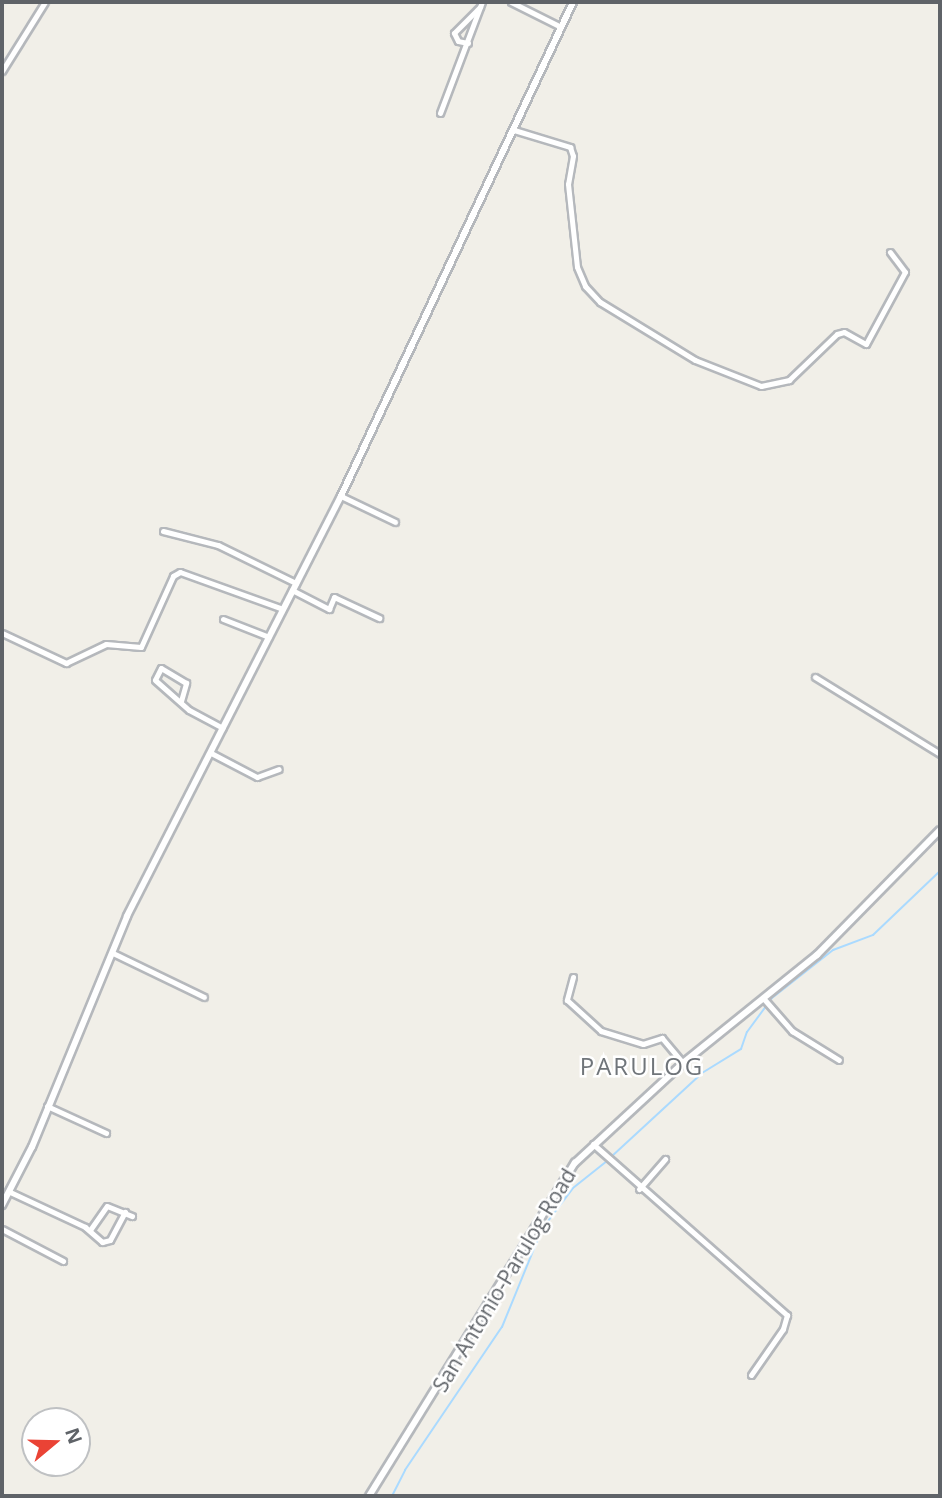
<!DOCTYPE html>
<html>
<head>
<meta charset="utf-8">
<style>
	body { margin:0 }
	#map { position:relative; width:942px; height:1498px; overflow:hidden; background:#f1efe8; font-family:"Open Sans",sans-serif }
	div>[style] { position:absolute }
	[style*='--x'] { left:calc(var(--x)*1px); top:calc(var(--y)*1px); width:calc(var(--w)*1px); rotate:calc(var(--a)*1deg) }
	.stream>* { height:2px; margin:-1px; padding:0 1px; transform-origin:1px; border-radius:1px; background:#aadaff }
	.roads { filter:drop-shadow(2px 0 #b5b8bc) drop-shadow(-2px 0 #b5b8bc) drop-shadow(0 2px #b5b8bc) drop-shadow(0 -2px #b5b8bc) }
	.minor>* { height:5px; margin:-2.5px; padding:0 2.5px; transform-origin:2.5px; border-radius:2.5px; background:#fff }
	.tertiary>* { height:6px; margin:-3px; padding:0 3px; transform-origin:3px; border-radius:3px; background:#fff }
	span { translate:-50% -50%; white-space:nowrap; text-align:center; line-height:1.15; -webkit-text-stroke:5px #fff; paint-order:stroke }
	.street-label { font-size:21px; color:#5f6368 }
	.quarter-label { font-size:24px; color:#70757a; letter-spacing:2px }
	.frame { position:absolute; inset:0; border:4px solid #5f6368; pointer-events:none }
	.north { position:absolute; left:21px; top:1407px; width:70px; height:70px; box-sizing:border-box; background:#fff; border:2px solid #bfc1c3; border-radius:50%; rotate:71deg; font-size:19px; font-weight:700; line-height:28px; text-align:center; color:#5f6368 }
	.north::after { content:''; display:block; margin:auto; width:24px; height:32px; background:#ea4335; clip-path:polygon(50% 0,100% 100%,50% 72%,0 100%) }
</style>
</head>
<body>
<div id="map">
	<div class="stream">
		<div style="--x:611;--y:1157;--w:124;--a:-42.7"></div>
		<div style="--x:702;--y:1073;--w:46;--a:-31.6"></div>
		<div style="--x:741;--y:1049;--w:18;--a:-71"></div>
		<div style="--x:747;--y:1032;--w:42;--a:-53.7"></div>
		<div style="--x:772;--y:998;--w:78;--a:-38.2"></div>
		<div style="--x:833;--y:950;--w:43;--a:-20.6"></div>
		<div style="--x:873;--y:935;--w:93;--a:-43.7"></div>
		<div style="--x:392;--y:1496;--w:29;--a:-63"></div>
		<div style="--x:405;--y:1470;--w:173;--a:-55.9"></div>
		<div style="--x:502;--y:1327;--w:106;--a:-67.8"></div>
		<div style="--x:542;--y:1229;--w:51;--a:-52.9"></div>
		<div style="--x:573;--y:1188;--w:43;--a:-38.5"></div>
	</div>
	<div class="roads">
		<div class="minor">
			<div style="--x:511;--y:2;--w:56;--a:26.6"></div>
			<div style="--x:468;--y:43;--w:10;--a:-169"></div>
			<div style="--x:458;--y:41;--w:9;--a:-117"></div>
			<div style="--x:454;--y:33;--w:37;--a:-45"></div>
			<div style="--x:2;--y:71;--w:81;--a:-58.1"></div>
			<div style="--x:440;--y:113;--w:119;--a:-69.3"></div>
			<div style="--x:514;--y:130;--w:59;--a:16.9"></div>
			<div style="--x:570;--y:147;--w:9;--a:72"></div>
			<div style="--x:573;--y:156;--w:28;--a:100"></div>
			<div style="--x:568;--y:184;--w:83;--a:83.8"></div>
			<div style="--x:577;--y:267;--w:21;--a:67"></div>
			<div style="--x:585;--y:286;--w:22;--a:47"></div>
			<div style="--x:600;--y:302;--w:111;--a:31.4"></div>
			<div style="--x:695;--y:360;--w:71;--a:21.5"></div>
			<div style="--x:761;--y:386;--w:29;--a:-12"></div>
			<div style="--x:789;--y:380;--w:66;--a:-43.8"></div>
			<div style="--x:837;--y:334;--w:7;--a:-16"></div>
			<div style="--x:844;--y:332;--w:25;--a:29"></div>
			<div style="--x:866;--y:344;--w:82;--a:-61.6"></div>
			<div style="--x:905;--y:272;--w:25;--a:-127"></div>
			<div style="--x:341;--y:496;--w:60;--a:25.7"></div>
			<div style="--x:163;--y:531;--w:57;--a:14.3"></div>
			<div style="--x:218;--y:545;--w:87;--a:26"></div>
			<div style="--x:292;--y:590;--w:42;--a:27.2"></div>
			<div style="--x:329;--y:609;--w:13;--a:-67"></div>
			<div style="--x:334;--y:597;--w:50;--a:25"></div>
			<div style="--x:223;--y:619;--w:49;--a:21.4"></div>
			<div style="--x:2;--y:633;--w:71;--a:25.1"></div>
			<div style="--x:66;--y:663;--w:44;--a:-25.4"></div>
			<div style="--x:106;--y:644;--w:35;--a:5"></div>
			<div style="--x:141;--y:647;--w:78;--a:-65.7"></div>
			<div style="--x:173;--y:576;--w:8;--a:-30"></div>
			<div style="--x:180;--y:572;--w:109;--a:19.8"></div>
			<div style="--x:815;--y:677;--w:147;--a:31.6"></div>
			<div style="--x:181;--y:701;--w:19;--a:-74"></div>
			<div style="--x:186;--y:683;--w:29;--a:-149"></div>
			<div style="--x:161;--y:668;--w:13;--a:117"></div>
			<div style="--x:155;--y:680;--w:45;--a:41.4"></div>
			<div style="--x:189;--y:710;--w:38;--a:28"></div>
			<div style="--x:211;--y:753;--w:52;--a:27.6"></div>
			<div style="--x:257;--y:777;--w:23;--a:-20"></div>
			<div style="--x:113;--y:953;--w:101;--a:25.8"></div>
			<div style="--x:573;--y:977;--w:24;--a:105"></div>
			<div style="--x:567;--y:1000;--w:46;--a:42.4"></div>
			<div style="--x:601;--y:1031;--w:44;--a:17.2"></div>
			<div style="--x:643;--y:1044;--w:20;--a:-18"></div>
			<div style="--x:662;--y:1038;--w:33;--a:50"></div>
			<div style="--x:764;--y:999;--w:43;--a:48.8"></div>
			<div style="--x:792;--y:1031;--w:55;--a:31.7"></div>
			<div style="--x:47;--y:1106;--w:65;--a:24.6"></div>
			<div style="--x:593;--y:1144;--w:259;--a:41.4"></div>
			<div style="--x:787;--y:1315;--w:15;--a:106"></div>
			<div style="--x:783;--y:1329;--w:56;--a:124.8"></div>
			<div style="--x:639;--y:1189;--w:40;--a:-49"></div>
			<div style="--x:10;--y:1192;--w:83;--a:25"></div>
			<div style="--x:85;--y:1227;--w:23;--a:41"></div>
			<div style="--x:102;--y:1242;--w:8;--a:-14"></div>
			<div style="--x:110;--y:1240;--w:32;--a:-62"></div>
			<div style="--x:2;--y:1229;--w:69;--a:27.7"></div>
			<div style="--x:90;--y:1230;--w:29;--a:-55"></div>
			<div style="--x:107;--y:1206;--w:27;--a:22"></div>
		</div>
		<div class="tertiary">
			<div style="--x:2;--y:1205;--w:65;--a:-62.7"></div>
			<div style="--x:32;--y:1147;--w:250;--a:-67.6"></div>
			<div style="--x:127;--y:916;--w:471;--a:-63"></div>
			<div style="--x:341;--y:496;--w:546;--a:-64.84"></div>
			<div style="--x:369;--y:1496;--w:392;--a:-58.3"></div>
			<div style="--x:575;--y:1163;--w:147;--a:-42.8"></div>
			<div style="--x:683;--y:1063;--w:172;--a:-38.9"></div>
			<div style="--x:817;--y:955;--w:175;--a:-45.5"></div>
		</div>
	</div>
	<div class="street-label">
		<span style="left:504px;top:1280px;rotate:-59deg">San Antonio-Parulog Road</span>
	</div>
	<div class="quarter-label">
		<span style="left:642px;top:1066px">PARULOG</span>
	</div>
	<div class="frame"></div>
	<div class="north">N</div>
</div>
</body>
</html>
